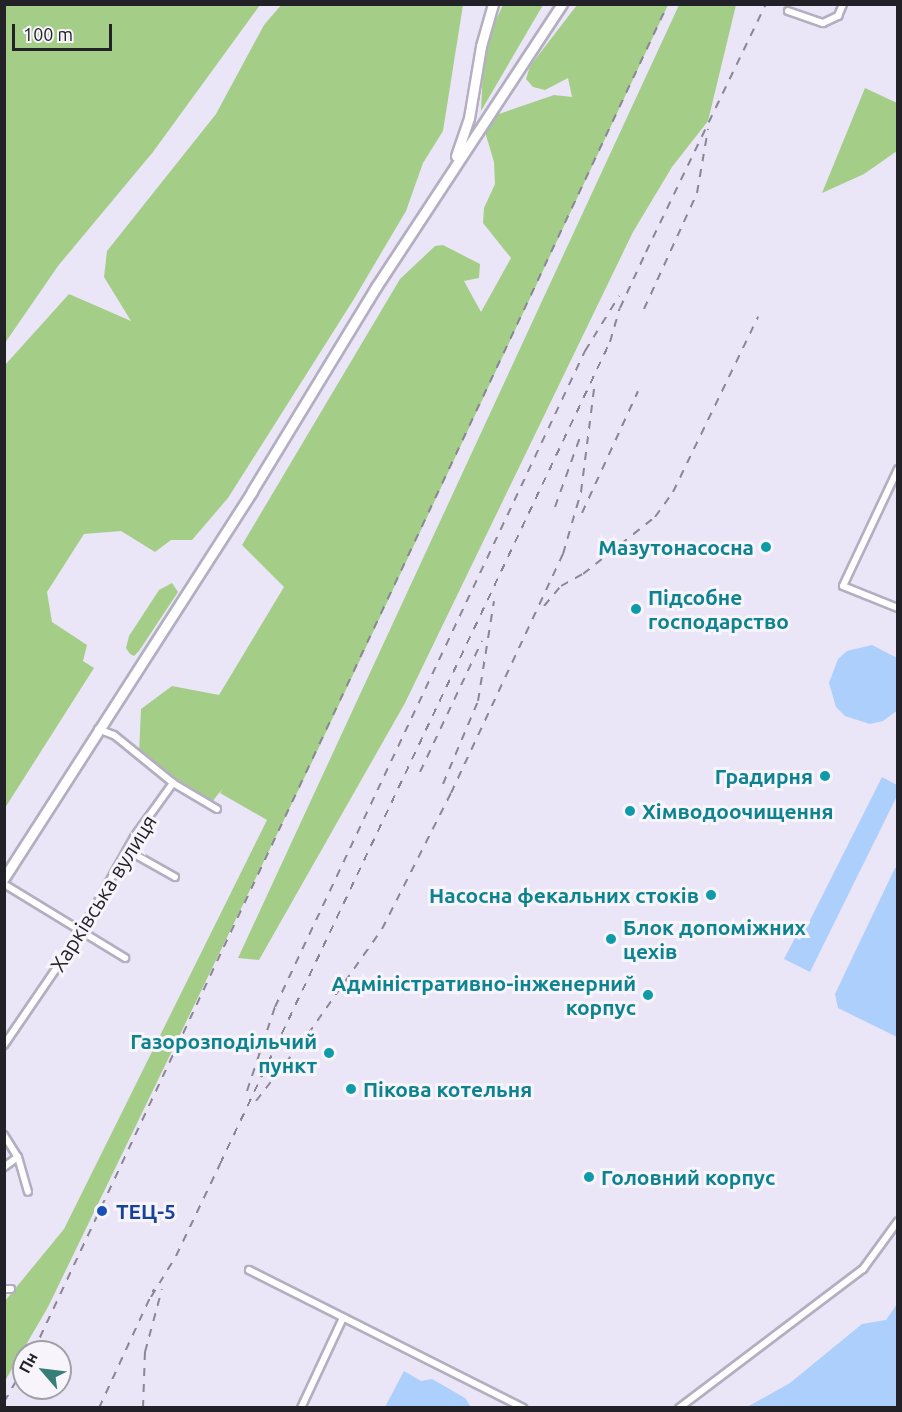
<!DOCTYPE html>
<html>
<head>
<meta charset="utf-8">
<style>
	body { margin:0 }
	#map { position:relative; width:902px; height:1412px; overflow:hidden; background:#ebe5f8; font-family:Ubuntu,sans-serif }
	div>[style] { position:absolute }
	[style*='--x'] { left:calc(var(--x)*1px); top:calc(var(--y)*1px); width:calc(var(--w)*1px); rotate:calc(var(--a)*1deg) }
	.green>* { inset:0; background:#a4ce88 }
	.water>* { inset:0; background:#accffc }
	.roads { filter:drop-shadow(2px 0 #b3aec0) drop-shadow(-2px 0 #b3aec0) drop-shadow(0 2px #b3aec0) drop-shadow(0 -2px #b3aec0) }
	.street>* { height:6px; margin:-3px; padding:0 3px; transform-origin:3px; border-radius:3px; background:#fff }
	.primary>* { height:9px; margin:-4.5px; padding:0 4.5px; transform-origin:4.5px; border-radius:4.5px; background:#fff }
	.rail>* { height:2px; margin-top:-1px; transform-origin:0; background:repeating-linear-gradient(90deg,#8a8693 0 8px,transparent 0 16px) }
	.dots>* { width:16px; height:16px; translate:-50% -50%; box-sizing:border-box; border:3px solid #f7f4fc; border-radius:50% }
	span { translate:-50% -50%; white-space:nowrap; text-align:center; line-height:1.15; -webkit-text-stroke:6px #f7f4fc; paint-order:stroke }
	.culture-label { font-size:21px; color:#0d838f; font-weight:700 }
	.right { translate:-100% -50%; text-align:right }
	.left { translate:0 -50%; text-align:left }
	.street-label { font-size:21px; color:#232128 }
	.transit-label { font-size:21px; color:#164399; font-weight:700 }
	.frame { position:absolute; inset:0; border:6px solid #232128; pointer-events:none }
	.north { position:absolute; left:12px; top:1340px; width:60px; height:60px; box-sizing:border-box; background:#f7f4fc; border:2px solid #a2a0a7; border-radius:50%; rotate:298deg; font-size:16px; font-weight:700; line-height:24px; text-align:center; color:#232128 }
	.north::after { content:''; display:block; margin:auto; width:21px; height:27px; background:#367e77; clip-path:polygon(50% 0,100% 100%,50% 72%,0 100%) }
	.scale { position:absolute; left:12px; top:24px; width:100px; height:27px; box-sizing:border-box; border:3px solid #232128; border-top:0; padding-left:8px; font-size:18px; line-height:21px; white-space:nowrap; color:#232128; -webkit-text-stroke:4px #f7f4fc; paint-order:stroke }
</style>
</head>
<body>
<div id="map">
	<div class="green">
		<div style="clip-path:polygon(282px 4px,463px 5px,443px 131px,423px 163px,406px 211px,354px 299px,228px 498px,192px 540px,171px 540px,155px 552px,121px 531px,84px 534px,47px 592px,52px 622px,87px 645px,83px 661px,94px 668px,5px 808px,5px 365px,69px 294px,131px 321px,104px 277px,107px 251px,216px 114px,264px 25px)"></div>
		<div style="clip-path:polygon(4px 5px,260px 5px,153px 152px,58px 266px,5px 343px)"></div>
		<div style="clip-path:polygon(503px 5px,543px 5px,481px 111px,484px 45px)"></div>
		<div style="clip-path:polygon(577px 5px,668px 5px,312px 762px,48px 1307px,5px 1381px,5px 1301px,64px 1229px,267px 820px,220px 793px,223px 788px,212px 802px,139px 754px,141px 709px,172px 686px,219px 695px,284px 587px,242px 545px,400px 279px,435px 246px,443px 245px,480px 264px,479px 278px,464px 281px,481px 312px,511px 258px,483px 223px,484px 208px,495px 184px,494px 162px,485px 132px,496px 115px,554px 95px,572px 97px,568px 78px,545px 90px,533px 87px,526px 79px,530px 66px)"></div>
		<div style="clip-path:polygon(679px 5px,736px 5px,708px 121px,672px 167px,633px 232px,405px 703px,259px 960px,238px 958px)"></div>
		<div style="clip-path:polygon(865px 88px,897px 103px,897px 151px,864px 174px,822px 193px)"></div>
		<div style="clip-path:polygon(172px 583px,178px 592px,139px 651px,134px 656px,130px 654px,126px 648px,129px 636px,159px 590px)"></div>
	</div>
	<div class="water">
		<div style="clip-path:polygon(872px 645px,897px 658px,898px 710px,883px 721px,870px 724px,845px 716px,836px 707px,829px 683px,838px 659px,847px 651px)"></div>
		<div style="clip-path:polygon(882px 777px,897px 785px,897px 796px,810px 972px,784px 959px,795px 938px,800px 940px)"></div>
		<div style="clip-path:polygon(895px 868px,897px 868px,897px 1037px,838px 1008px,835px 994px)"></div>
		<div style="clip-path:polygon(897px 1304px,897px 1407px,747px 1407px,790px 1383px,862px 1324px,886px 1320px)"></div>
		<div style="clip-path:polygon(404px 1371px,421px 1381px,432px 1379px,465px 1398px,471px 1407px,385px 1407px)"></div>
	</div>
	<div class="roads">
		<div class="street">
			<div style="--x:788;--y:11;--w:37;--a:19"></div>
			<div style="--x:823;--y:23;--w:17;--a:-25"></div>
			<div style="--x:838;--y:16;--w:13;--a:-67"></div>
			<div style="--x:898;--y:469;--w:129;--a:115.2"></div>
			<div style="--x:843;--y:586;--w:59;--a:21.8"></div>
			<div style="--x:98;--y:729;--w:17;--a:21"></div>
			<div style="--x:114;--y:735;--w:76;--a:39.1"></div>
			<div style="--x:127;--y:850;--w:55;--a:29.4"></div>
			<div style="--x:4;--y:884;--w:142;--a:31.4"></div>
			<div style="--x:4;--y:1045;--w:137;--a:-55.7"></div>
			<div style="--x:81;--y:932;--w:109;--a:-60.8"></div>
			<div style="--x:134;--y:837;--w:67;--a:-54.2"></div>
			<div style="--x:173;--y:783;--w:51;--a:30.6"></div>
			<div style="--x:4;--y:1135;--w:26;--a:58"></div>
			<div style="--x:4;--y:1167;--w:17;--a:-36"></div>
			<div style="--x:18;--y:1157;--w:36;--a:74"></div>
			<div style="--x:249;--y:1270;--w:307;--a:26.7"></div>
			<div style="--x:4;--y:1289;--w:7;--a:0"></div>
			<div style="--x:301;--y:1408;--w:99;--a:-65"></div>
			<div style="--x:679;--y:1408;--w:231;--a:-37.1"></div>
			<div style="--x:863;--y:1269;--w:59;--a:-53.9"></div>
		</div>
		<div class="primary">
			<div style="--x:456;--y:156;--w:40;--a:-71.1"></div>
			<div style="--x:469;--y:118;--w:73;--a:-80.5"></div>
			<div style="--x:481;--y:46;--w:44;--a:-74.1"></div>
			<div style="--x:4;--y:878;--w:460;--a:-57.3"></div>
			<div style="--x:252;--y:491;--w:239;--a:-58.7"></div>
			<div style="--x:376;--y:287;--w:339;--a:-56.7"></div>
		</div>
	</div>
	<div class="rail">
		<div style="--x:644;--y:309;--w:128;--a:-65.4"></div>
		<div style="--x:697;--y:193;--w:65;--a:-80.2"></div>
		<div style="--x:555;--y:507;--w:74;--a:-70.3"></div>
		<div style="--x:582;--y:513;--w:134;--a:-65.3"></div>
		<div style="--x:544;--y:606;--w:26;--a:-50"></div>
		<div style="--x:561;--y:586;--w:25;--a:-29"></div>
		<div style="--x:583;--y:574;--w:92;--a:-38.4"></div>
		<div style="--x:655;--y:517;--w:31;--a:-54"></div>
		<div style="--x:673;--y:492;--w:195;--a:-64.1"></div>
		<div style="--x:420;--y:772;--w:145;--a:-64.7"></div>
		<div style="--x:443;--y:784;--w:90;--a:-67.1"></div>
		<div style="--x:478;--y:701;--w:101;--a:-80.9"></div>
		<div style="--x:247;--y:1091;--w:89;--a:-71.6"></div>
		<div style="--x:275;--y:1007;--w:726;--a:-64.71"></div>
		<div style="--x:585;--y:351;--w:65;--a:-58.3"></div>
		<div style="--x:256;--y:1101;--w:85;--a:-52.2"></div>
		<div style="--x:308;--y:1034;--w:128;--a:-54.8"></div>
		<div style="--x:382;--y:929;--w:153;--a:-63.1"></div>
		<div style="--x:451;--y:793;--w:264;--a:-64.9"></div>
		<div style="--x:563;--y:554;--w:65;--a:-73.8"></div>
		<div style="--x:581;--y:492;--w:104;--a:-82.8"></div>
		<div style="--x:151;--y:1297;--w:48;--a:-58.6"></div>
		<div style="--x:176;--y:1256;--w:102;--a:-64.4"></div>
		<div style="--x:220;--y:1164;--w:910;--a:-64.62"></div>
		<div style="--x:610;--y:342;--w:35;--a:-74"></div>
		<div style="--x:620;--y:308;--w:62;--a:-65.1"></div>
		<div style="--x:646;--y:252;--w:276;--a:-64.2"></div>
		<div style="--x:33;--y:1352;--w:1490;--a:-64.78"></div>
		<div style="--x:4;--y:1402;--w:39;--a:-60"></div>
		<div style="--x:99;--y:1408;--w:131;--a:-65.2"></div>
		<div style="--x:143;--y:1408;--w:56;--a:-88"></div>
		<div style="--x:145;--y:1352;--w:65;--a:-74.9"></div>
	</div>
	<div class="dots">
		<div style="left:766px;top:547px;background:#0f9aa8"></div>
		<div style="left:636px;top:609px;background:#0f9aa8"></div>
		<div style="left:825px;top:776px;background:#0f9aa8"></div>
		<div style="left:630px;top:811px;background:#0f9aa8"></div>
		<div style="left:711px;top:895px;background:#0f9aa8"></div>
		<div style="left:611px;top:939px;background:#0f9aa8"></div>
		<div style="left:648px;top:995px;background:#0f9aa8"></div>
		<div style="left:329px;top:1053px;background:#0f9aa8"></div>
		<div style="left:351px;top:1089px;background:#0f9aa8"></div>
		<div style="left:589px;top:1177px;background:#0f9aa8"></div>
		<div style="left:102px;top:1211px;background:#1a4fb4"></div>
	</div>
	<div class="culture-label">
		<span class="right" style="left:754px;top:547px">Мазутонасосна</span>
		<span class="left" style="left:648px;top:609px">Підсобне<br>господарство</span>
		<span class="right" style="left:813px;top:776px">Градирня</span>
		<span class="left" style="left:642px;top:811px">Хімводоочищення</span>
		<span class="right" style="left:699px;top:895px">Насосна фекальних стоків</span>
		<span class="left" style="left:623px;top:939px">Блок допоміжних<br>цехів</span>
		<span class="right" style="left:636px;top:995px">Адміністративно-інженерний<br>корпус</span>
		<span class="right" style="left:317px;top:1053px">Газорозподільчий<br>пункт</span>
		<span class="left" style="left:363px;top:1089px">Пікова котельня</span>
		<span class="left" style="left:601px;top:1177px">Головний корпус</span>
	</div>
	<div class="street-label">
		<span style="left:103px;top:893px;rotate:-58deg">Харківська вулиця</span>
	</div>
	<div class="transit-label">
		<span class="left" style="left:116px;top:1211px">ТЕЦ-5</span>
	</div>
	<div class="frame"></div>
	<div class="north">Пн</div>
	<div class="scale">100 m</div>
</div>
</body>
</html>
